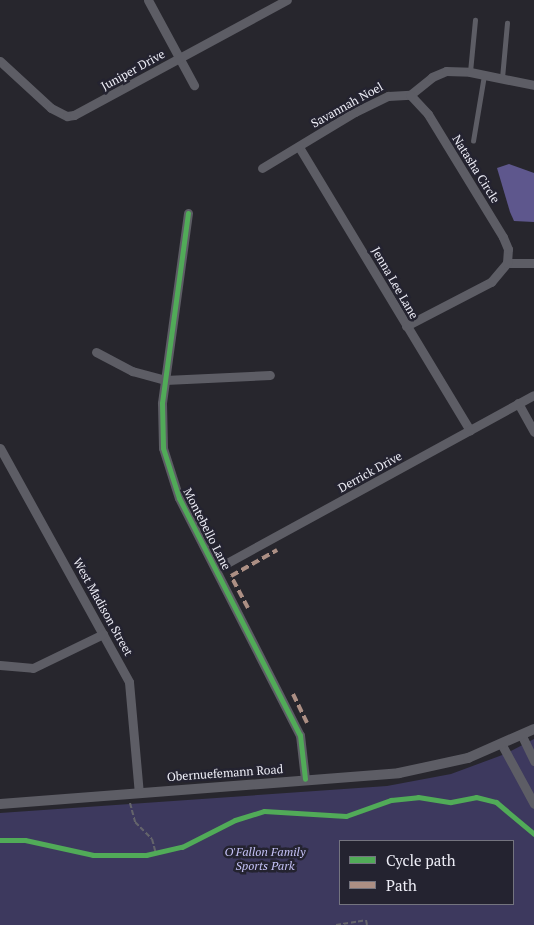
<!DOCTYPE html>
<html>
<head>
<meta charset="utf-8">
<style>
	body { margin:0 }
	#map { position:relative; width:534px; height:925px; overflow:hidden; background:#27262d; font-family:"PT Serif",serif }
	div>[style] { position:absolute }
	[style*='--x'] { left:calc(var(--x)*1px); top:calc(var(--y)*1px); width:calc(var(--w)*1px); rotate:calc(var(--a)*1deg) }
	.green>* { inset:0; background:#3d395e }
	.water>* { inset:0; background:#5e578d }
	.path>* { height:2px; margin-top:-1px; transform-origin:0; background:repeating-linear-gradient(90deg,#64646b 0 5px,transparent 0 7.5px) }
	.service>* { height:4.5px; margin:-2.25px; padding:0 2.25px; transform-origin:2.25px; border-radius:2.25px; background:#5d5d65 }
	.minor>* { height:9px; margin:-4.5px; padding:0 4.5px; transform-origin:4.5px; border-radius:4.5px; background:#5d5d65 }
	.tertiary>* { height:10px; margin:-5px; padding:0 5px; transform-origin:5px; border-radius:5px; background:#5d5d65 }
	.quiet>* { height:4px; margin-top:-2px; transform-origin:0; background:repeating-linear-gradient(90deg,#ac8f84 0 8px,transparent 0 12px) }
	.cycleway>* { height:5px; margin:-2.5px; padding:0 2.5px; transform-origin:2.5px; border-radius:2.5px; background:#51ab58 }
	span { translate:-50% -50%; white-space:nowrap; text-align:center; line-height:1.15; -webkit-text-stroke:5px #242330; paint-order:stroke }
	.street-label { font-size:12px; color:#ededf6 }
	.park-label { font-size:12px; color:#c3c0f4; font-style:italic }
	.legend { position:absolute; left:339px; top:840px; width:175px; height:65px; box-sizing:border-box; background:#242330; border:1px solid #74747f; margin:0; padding:6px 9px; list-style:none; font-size:15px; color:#ededf6 }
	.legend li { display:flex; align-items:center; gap:10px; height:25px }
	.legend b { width:25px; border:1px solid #74747f }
</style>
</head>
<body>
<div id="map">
	<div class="green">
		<div style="clip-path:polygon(evenodd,534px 739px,534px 925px,0 925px,0 813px,387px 786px,451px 774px,505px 754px,534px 739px,340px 841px,513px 841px,513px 904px,340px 904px,340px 841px)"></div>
	</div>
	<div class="water">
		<div style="clip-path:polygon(509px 164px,534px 173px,534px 222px,514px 221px,510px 212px,497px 168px)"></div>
	</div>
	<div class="path">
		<div style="--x:130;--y:803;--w:20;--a:75"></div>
		<div style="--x:135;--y:822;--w:24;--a:45"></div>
		<div style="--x:152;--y:839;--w:16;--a:75"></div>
		<div style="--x:336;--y:925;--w:30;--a:-9"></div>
		<div style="--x:366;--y:920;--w:5;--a:79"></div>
	</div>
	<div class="service">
		<div style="--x:470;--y:72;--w:52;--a:-84.5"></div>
		<div style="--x:502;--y:78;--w:55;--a:-84.8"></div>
		<div style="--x:473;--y:141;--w:67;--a:-80.5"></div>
	</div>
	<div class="minor">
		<div style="--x:148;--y:0;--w:97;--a:61.6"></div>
		<div style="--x:0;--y:61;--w:69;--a:42.7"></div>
		<div style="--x:51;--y:108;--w:18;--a:27"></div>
		<div style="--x:67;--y:116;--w:7;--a:-8"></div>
		<div style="--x:74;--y:115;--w:242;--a:-28.4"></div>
		<div style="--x:299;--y:147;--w:331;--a:58.9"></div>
		<div style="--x:262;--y:168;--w:109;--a:-31.1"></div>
		<div style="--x:355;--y:112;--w:37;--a:-26"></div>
		<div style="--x:388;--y:96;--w:22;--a:-3"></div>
		<div style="--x:410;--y:95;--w:28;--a:-39"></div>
		<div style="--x:432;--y:77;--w:15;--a:-23"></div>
		<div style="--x:446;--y:71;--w:24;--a:2"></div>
		<div style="--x:470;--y:72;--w:65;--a:11.5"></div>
		<div style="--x:188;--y:213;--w:192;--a:97.8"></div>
		<div style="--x:162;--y:403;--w:45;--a:88.7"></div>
		<div style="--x:163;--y:448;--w:52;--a:72.3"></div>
		<div style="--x:179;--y:498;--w:266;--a:63"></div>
		<div style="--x:300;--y:735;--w:44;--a:83.5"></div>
		<div style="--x:507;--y:263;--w:27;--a:0"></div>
		<div style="--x:406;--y:326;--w:96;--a:-27.4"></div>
		<div style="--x:491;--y:282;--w:25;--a:-50"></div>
		<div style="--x:507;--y:263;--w:14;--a:-86"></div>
		<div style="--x:508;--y:249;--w:13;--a:-113"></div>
		<div style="--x:503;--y:237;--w:144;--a:-121.4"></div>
		<div style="--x:428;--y:114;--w:26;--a:-133"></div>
		<div style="--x:96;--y:352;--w:41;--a:27.8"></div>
		<div style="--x:132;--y:371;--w:34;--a:15"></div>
		<div style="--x:165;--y:380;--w:105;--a:-2.7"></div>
		<div style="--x:518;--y:403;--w:33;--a:61"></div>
		<div style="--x:0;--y:448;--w:267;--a:61.1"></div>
		<div style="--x:129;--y:682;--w:111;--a:84.9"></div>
		<div style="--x:216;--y:569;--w:362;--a:-28.7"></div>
		<div style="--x:0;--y:665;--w:33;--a:5"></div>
		<div style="--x:33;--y:668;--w:78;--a:-25.9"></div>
		<div style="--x:522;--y:736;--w:28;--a:64"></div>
		<div style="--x:502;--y:745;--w:67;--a:61.5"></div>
	</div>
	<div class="tertiary">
		<div style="--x:0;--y:804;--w:400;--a:-4.4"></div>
		<div style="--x:399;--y:773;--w:71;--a:-12.3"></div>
		<div style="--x:468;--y:758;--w:72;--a:-23.7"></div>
	</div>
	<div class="quiet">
		<div style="--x:248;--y:608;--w:36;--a:-118"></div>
		<div style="--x:231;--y:576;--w:53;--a:-29.5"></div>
		<div style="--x:293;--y:694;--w:32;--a:64"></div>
	</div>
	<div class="cycleway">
		<div style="--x:188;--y:213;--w:192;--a:97.8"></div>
		<div style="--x:162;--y:403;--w:45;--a:88.7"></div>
		<div style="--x:163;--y:448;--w:52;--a:72.3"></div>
		<div style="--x:179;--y:498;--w:266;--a:63"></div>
		<div style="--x:300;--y:735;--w:44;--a:83.5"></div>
		<div style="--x:0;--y:840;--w:25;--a:0"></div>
		<div style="--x:25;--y:840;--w:70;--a:12.4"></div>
		<div style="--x:93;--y:855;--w:53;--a:0"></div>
		<div style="--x:146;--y:855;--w:37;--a:-13"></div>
		<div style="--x:182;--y:847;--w:59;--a:-27"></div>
		<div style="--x:235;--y:820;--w:30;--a:-17"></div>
		<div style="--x:264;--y:811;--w:82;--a:3.5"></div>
		<div style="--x:346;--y:816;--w:48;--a:-19.6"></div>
		<div style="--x:391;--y:800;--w:27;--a:-6"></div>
		<div style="--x:418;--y:797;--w:33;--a:9"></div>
		<div style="--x:451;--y:802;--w:25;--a:-11"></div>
		<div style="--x:476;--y:797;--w:21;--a:14"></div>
		<div style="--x:496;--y:802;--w:50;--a:40.1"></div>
	</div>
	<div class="street-label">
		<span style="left:133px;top:70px;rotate:-29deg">Juniper Drive</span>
		<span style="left:347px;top:105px;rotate:-29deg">Savannah Noel</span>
		<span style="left:476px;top:169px;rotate:58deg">Natasha Circle</span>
		<span style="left:395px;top:283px;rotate:60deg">Jenna Lee Lane</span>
		<span style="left:370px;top:472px;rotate:-29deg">Derrick Drive</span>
		<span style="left:207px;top:529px;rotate:63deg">Montebello Lane</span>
		<span style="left:103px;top:607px;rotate:61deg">West Madison Street</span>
		<span style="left:225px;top:773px;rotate:-4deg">Obernuefemann Road</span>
	</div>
	<div class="park-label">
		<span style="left:265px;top:859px">O'Fallon Family<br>Sports Park</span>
	</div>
	<ul class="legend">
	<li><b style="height:6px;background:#51ab58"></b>Cycle path</li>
	<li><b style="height:6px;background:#ac8f84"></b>Path</li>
	</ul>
</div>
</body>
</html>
